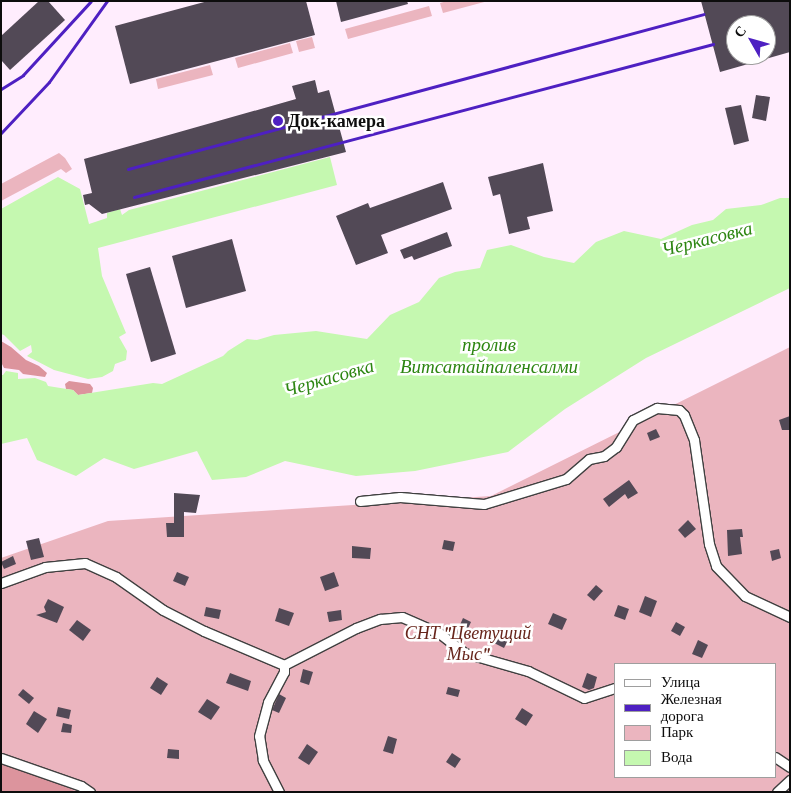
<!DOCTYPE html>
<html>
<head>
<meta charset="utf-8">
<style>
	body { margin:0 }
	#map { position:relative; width:791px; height:793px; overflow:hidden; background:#ffedfd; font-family:"Crimson Pro",serif }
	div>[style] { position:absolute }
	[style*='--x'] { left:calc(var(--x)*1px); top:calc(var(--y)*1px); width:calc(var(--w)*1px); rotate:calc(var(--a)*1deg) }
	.green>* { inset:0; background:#ebb5bf }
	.forest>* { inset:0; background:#dc949d }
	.water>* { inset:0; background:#c5f8b0 }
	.building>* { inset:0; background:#524956 }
	.roads { filter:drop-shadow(1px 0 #404040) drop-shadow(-1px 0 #404040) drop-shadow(0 1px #404040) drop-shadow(0 -1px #404040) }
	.street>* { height:9px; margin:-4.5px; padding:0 4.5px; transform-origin:4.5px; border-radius:4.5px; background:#fff }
	.rail>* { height:3px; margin:-1.5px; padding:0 1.5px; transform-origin:1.5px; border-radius:1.5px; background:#4e20c2 }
	.dots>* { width:14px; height:14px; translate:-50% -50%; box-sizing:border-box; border:2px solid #fff; border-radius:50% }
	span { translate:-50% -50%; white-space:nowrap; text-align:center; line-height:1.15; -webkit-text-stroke:5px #fff; paint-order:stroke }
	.poi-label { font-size:18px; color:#0d0d0d; font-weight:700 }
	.left { translate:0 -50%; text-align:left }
	.park-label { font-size:18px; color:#67251b; font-style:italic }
	.water-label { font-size:19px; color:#2d8612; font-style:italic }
	.frame { position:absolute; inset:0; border:2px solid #0d0d0d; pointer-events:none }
	.legend { position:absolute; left:614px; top:663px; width:162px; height:115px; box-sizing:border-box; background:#fff; border:1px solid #9e9e9e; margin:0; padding:6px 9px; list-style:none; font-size:15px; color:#0d0d0d }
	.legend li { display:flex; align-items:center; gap:10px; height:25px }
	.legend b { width:25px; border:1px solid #9e9e9e }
	.north { position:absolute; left:726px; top:15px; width:50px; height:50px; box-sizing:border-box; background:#fff; border:1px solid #9e9e9e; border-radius:50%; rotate:308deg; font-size:14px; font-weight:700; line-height:20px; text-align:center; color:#0d0d0d }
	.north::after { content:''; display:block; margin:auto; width:18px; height:22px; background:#4e20c2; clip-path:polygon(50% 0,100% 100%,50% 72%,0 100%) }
</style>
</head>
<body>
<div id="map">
	<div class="green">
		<div style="clip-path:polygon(447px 1px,488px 1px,443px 13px,440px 3px)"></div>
		<div style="clip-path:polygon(429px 6px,432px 16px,348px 39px,345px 29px)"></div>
		<div style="clip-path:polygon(312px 37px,315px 48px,299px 52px,296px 41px)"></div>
		<div style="clip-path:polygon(290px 43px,293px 53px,238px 68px,235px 58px)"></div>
		<div style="clip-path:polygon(210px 65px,213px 75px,158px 89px,156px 79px)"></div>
		<div style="clip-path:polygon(59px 153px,65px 158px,72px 169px,66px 173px,61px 169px,1px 201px,1px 184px)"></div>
		<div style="clip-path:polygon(evenodd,790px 347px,790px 792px,76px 792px,15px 767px,4px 763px,1px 765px,1px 558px,108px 521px,491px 496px,790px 347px,615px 664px,775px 664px,775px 777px,615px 777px,615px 664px)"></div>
	</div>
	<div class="forest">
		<div style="clip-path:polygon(1px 341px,11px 347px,26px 360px,39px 366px,47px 373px,45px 377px,23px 374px,19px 370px,4px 368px,1px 362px)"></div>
		<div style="clip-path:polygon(69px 381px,90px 384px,93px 388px,92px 393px,78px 395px,73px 390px,66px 389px,65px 384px)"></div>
		<div style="clip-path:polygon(4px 763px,69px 788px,76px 792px,1px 792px,1px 765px)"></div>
	</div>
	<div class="water">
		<div style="clip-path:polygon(330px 157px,337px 185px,98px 248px,102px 276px,126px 333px,119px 337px,127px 351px,126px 360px,115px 364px,113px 371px,102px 377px,88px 379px,54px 370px,27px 356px,32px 352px,31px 345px,20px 351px,4px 335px,1px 334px,1px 209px,58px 177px,80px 189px,89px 224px,107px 218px,107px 213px,120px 209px,122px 215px,129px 210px)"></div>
		<div style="clip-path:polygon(780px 198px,790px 198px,790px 288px,646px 358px,565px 409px,508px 452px,415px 471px,356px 476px,285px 461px,246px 477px,212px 480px,197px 451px,134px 469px,104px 458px,76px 476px,37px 460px,27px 438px,1px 444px,1px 375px,3px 375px,6px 371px,18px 373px,18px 379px,35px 378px,46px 382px,48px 386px,73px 390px,78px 395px,153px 383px,162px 384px,223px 356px,228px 351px,247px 339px,257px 340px,274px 335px,316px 331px,367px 339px,390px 315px,419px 302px,439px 278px,455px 272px,480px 268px,487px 250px,511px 245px,544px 257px,574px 263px,596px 242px,624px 231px,661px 239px,692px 225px,713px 220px,726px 209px,761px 205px)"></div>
	</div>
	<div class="building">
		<div style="clip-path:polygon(39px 1px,48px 1px,65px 20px,10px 70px,1px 60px,1px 36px)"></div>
		<div style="clip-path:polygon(208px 1px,306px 1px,315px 35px,130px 84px,115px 26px)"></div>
		<div style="clip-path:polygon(336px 1px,407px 1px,408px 4px,341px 22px)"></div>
		<div style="clip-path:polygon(evenodd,701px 1px,790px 1px,790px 52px,720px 72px,701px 1px,736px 25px,766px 25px,766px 55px,736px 55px,736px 25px)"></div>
		<div style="clip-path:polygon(315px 80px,318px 93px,329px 90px,346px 152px,102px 214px,89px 204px,85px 205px,83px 195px,92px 193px,84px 159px,296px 99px,292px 86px)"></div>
		<div style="clip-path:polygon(756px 95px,770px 97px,766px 121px,752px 118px)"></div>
		<div style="clip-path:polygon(741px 105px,749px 141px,734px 145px,725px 108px)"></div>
		<div style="clip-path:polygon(543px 163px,553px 211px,527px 217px,530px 229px,509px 234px,500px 194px,493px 196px,488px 177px)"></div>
		<div style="clip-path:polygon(443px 182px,452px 209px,381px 235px,388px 253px,356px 265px,336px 216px,368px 203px,370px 208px)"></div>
		<div style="clip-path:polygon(447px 232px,452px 246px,414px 260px,412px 256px,404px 259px,400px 250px)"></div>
		<div style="clip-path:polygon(232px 239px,246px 291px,186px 308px,172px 256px)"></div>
		<div style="clip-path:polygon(150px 267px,176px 354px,151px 362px,126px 274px)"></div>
		<div style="clip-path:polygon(790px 416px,790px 430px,782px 430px,779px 420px)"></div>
		<div style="clip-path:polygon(656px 429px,660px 437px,650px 441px,647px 433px)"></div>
		<div style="clip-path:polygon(629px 480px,638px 493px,628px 499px,625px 494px,609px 507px,603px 499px)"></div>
		<div style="clip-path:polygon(174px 493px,200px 495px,196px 513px,184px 512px,184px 537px,167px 537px,166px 523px,174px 523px)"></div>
		<div style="clip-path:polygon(688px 520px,696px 529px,685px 538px,678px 530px)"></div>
		<div style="clip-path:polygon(742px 529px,743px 537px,740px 537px,742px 554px,728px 556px,727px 530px)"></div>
		<div style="clip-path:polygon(39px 538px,44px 557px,31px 560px,26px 541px)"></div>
		<div style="clip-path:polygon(444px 540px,455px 542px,453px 551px,442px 549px)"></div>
		<div style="clip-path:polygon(352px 546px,371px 548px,370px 559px,352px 558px)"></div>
		<div style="clip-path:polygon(779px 549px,781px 558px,772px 561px,770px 551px)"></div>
		<div style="clip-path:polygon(13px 556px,16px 564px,4px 569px,1px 562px)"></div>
		<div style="clip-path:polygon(177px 572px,189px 577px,185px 586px,173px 581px)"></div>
		<div style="clip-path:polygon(334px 572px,339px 586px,325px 591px,320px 577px)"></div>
		<div style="clip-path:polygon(596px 585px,603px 591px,594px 601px,587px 595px)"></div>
		<div style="clip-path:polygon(645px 596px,657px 601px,651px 617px,639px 612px)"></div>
		<div style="clip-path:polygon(48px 599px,64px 607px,57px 623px,36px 615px,46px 612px,44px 607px)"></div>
		<div style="clip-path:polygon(618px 605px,629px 609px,625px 620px,614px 616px)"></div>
		<div style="clip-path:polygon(206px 607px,221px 610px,219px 619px,204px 616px)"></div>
		<div style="clip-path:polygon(279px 608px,294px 613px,289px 626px,275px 621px)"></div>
		<div style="clip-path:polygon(341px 610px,342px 620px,329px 622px,327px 612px)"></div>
		<div style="clip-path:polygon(553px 613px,567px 619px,562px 630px,548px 624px)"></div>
		<div style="clip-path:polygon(463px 618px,471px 622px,464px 637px,456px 634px)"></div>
		<div style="clip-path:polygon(77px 620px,91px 630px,83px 641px,69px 630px)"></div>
		<div style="clip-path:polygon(676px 622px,685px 627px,680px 636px,671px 631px)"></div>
		<div style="clip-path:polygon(492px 628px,510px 636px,504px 648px,486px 639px)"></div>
		<div style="clip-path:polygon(698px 640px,708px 645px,702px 658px,692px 654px)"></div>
		<div style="clip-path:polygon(303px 669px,313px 672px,309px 685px,300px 682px)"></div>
		<div style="clip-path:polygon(230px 673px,251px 681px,248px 691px,226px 683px)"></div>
		<div style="clip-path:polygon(587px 673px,597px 677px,594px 688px,589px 690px,582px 687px)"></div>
		<div style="clip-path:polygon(157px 677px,168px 684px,161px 695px,150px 688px)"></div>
		<div style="clip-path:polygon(448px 687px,460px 690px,458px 697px,446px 694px)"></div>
		<div style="clip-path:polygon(23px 689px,34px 698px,29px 704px,18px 695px)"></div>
		<div style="clip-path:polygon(279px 694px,286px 698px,279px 713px,272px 710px)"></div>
		<div style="clip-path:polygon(207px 699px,220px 707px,211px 720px,198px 712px)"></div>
		<div style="clip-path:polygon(58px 707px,71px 710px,69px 719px,56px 716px)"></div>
		<div style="clip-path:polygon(522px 708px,533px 715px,526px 726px,515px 719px)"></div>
		<div style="clip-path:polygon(34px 711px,47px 719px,38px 733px,26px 724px)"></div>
		<div style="clip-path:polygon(63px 723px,72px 725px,71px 733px,61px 732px)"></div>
		<div style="clip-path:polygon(388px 736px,397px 739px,393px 754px,383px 751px)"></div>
		<div style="clip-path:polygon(307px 744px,318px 752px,309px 765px,298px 758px)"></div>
		<div style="clip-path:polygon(168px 749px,179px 750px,179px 759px,167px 758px)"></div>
		<div style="clip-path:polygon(452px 753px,461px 759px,455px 768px,446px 762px)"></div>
	</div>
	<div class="roads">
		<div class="street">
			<div style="--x:360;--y:501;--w:40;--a:-5.7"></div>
			<div style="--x:400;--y:497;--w:84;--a:4.8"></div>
			<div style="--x:484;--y:504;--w:86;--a:-17"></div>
			<div style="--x:566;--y:479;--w:30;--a:-41"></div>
			<div style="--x:589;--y:459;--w:15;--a:-11"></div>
			<div style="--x:604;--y:456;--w:15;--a:-37"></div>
			<div style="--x:616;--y:447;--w:32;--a:-58"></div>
			<div style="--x:633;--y:420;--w:27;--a:-27"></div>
			<div style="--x:657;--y:408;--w:22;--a:5"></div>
			<div style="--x:679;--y:410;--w:7;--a:45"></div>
			<div style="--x:684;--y:415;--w:27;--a:68"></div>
			<div style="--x:694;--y:440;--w:105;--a:81.8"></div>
			<div style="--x:709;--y:544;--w:23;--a:72"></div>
			<div style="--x:716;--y:566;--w:42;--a:46"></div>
			<div style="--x:745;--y:596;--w:50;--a:25"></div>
			<div style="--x:1;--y:583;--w:47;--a:-20"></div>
			<div style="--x:45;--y:567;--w:40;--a:-5.7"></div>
			<div style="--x:85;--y:563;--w:34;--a:24"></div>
			<div style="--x:116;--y:577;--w:57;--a:35.1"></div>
			<div style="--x:163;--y:610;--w:46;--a:27.1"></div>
			<div style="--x:204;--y:631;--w:87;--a:23"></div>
			<div style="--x:284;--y:665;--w:81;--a:-27.2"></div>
			<div style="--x:356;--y:628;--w:26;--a:-21"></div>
			<div style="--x:380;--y:619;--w:22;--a:-5"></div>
			<div style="--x:402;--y:617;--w:40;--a:23.4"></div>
			<div style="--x:439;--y:633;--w:33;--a:38"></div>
			<div style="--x:465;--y:653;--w:66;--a:15.9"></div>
			<div style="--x:528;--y:671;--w:62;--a:25.7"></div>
			<div style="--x:584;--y:698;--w:33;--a:-18"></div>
			<div style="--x:775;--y:757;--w:18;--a:34"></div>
			<div style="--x:1;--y:758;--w:85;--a:19.3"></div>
			<div style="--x:81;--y:786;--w:11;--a:34"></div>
			<div style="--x:279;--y:792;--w:36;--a:-117"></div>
			<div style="--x:263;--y:760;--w:24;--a:-99"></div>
			<div style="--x:259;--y:736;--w:35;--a:-75"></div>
			<div style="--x:268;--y:702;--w:34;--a:-62"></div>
			<div style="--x:284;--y:672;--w:7;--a:-90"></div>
			<div style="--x:777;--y:792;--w:18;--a:-43"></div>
		</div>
	</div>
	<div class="rail">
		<div style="--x:1;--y:89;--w:26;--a:-32"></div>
		<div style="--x:23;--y:75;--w:100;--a:-47.4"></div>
		<div style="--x:1;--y:133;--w:70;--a:-46.7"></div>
		<div style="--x:49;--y:82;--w:100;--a:-54.4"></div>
		<div style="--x:128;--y:169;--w:596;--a:-15.06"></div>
		<div style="--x:134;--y:197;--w:599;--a:-14.8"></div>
	</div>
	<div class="dots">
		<div style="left:278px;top:121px;background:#4e20c2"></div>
	</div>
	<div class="poi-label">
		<span class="left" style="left:288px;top:121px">Док-камера</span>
	</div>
	<div class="park-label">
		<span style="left:468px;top:644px">СНТ "Цветущий<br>Мыс"</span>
	</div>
	<div class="water-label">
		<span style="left:707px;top:239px;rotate:-14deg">Черкасовка</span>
		<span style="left:489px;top:356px">пролив<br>Витсатайпаленсалми</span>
		<span style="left:329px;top:378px;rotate:-16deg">Черкасовка</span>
	</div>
	<div class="frame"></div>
	<ul class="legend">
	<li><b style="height:6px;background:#fff"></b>Улица</li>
	<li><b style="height:6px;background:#4e20c2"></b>Железная дорога</li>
	<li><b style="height:14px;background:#ebb5bf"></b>Парк</li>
	<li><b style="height:14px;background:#c5f8b0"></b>Вода</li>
	</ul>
	<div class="north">С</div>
</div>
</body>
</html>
